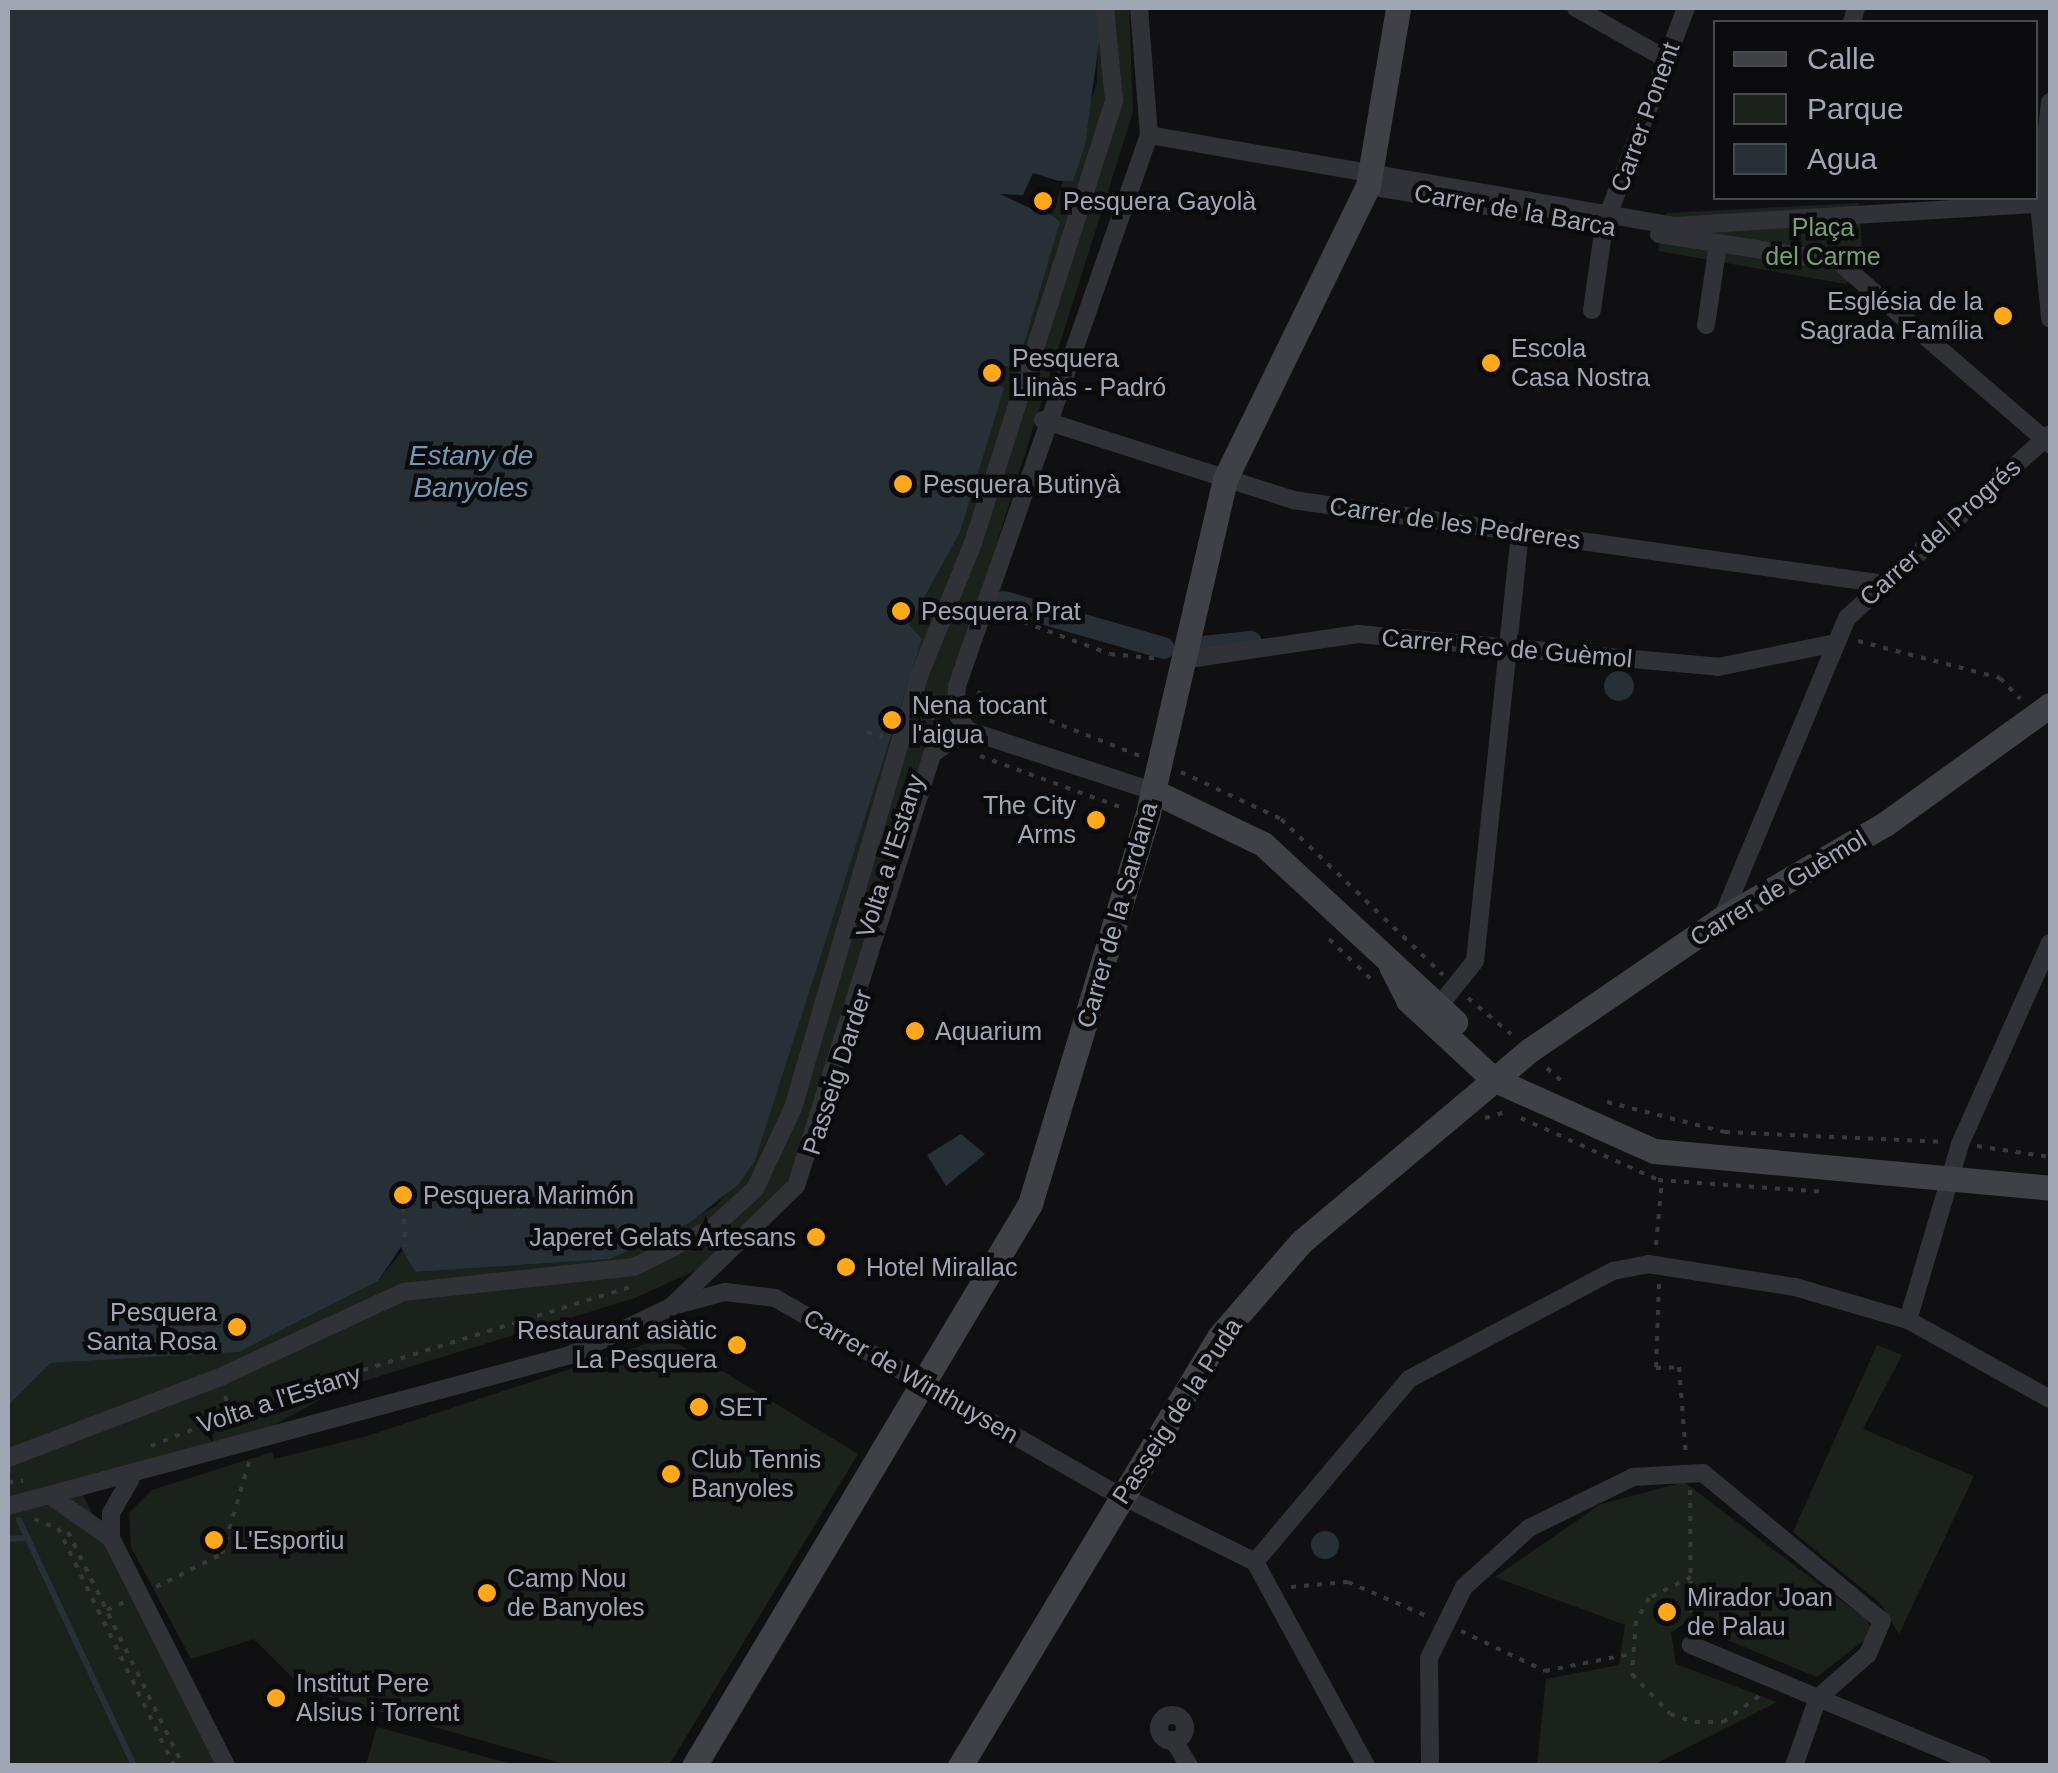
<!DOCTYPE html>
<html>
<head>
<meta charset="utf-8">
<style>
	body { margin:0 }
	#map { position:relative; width:2058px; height:1773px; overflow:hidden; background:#101012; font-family:Helvetica,sans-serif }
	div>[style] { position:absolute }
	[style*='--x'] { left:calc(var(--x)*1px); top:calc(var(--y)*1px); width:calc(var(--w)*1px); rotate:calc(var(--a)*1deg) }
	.green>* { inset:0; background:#1a221b }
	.water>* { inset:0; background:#263036 }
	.round { border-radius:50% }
	.pier>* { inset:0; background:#101012 }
	.stream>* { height:6px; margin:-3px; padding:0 3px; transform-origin:3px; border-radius:3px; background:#263036 }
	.canal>* { height:22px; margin:-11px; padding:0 11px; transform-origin:11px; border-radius:11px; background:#263036 }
	.path>* { height:4px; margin-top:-2px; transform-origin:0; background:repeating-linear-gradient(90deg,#37393e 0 5px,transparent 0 13px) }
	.street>* { height:18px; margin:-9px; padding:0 9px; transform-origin:9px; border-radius:9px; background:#313237 }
	.street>.ring { margin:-9px; padding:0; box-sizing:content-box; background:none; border:18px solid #313237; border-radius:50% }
	.secondary>* { height:25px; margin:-12.5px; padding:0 12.5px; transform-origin:12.5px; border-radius:12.5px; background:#3f4147 }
	.dots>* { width:28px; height:28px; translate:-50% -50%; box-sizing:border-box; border:5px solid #0b0b0d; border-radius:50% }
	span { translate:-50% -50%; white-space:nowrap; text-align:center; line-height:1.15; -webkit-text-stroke:9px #0b0b0d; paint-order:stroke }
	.street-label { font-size:25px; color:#a0a7b4 }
	.poi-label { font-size:25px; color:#a0a7b4 }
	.left { translate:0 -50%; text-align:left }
	.right { translate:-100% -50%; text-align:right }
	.park-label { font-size:25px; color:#75a176 }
	.water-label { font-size:28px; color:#7398b3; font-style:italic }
	.frame { position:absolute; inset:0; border:10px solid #a0a7b4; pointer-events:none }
	.legend { position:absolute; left:1713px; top:20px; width:325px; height:180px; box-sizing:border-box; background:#0b0b0d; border:2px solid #474950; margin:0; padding:12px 18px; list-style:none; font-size:30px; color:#a0a7b4 }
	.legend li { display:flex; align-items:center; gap:20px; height:50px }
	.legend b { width:50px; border:2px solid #474950 }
</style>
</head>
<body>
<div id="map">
	<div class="green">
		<div style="clip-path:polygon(1098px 8px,1129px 8px,1133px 112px,806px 1147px,779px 1197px,699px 1269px,635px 1298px,341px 1388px,271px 1427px,78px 1485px,219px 1765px,8px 1765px,8px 1406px,51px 1363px,239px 1352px,378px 1281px,406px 1246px,415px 1272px,610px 1259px,716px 1206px,755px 1161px,902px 695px,909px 626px,1097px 83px)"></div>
		<div style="clip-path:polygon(1859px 203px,1863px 263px,1846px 284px,1658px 251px,1666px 213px)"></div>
		<div style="clip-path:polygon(667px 1337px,858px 1454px,669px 1765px,568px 1765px,305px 1690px,254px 1639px,191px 1659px,131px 1547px,129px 1513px,152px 1490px,272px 1452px,274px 1459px,367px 1436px)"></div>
		<div style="clip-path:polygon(1877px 1345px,1902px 1355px,1863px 1429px,1974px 1476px,1899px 1634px,1880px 1603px,1793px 1532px)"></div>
		<div style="clip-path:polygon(1684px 1482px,1868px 1621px,1872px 1634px,1817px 1677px,1727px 1640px,1695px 1615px,1671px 1633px,1676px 1664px,1777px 1702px,1653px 1765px,1537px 1765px,1546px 1679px,1619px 1665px,1625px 1625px,1495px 1577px,1601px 1504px)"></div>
		<div style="clip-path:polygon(377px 1727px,508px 1763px,507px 1765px,366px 1765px)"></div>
	</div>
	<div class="water">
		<div style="clip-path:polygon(8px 8px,1098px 8px,1099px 42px,1085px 145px,1073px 181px,1058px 181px,1049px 213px,1060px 222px,1026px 337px,1015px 366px,1002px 366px,996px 383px,1004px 388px,960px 532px,909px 625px,922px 639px,755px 1161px,739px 1184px,689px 1223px,610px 1259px,415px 1272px,401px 1247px,378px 1281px,239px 1352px,51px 1363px,8px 1406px)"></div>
		<div class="round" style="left:1604px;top:671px;width:30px;height:30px"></div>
		<div style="clip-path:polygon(961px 1134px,985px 1154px,946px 1186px,927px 1155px)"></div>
		<div class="round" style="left:1311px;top:1531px;width:28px;height:28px"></div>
	</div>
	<div class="pier">
		<div style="clip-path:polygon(1033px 173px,1059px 181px,1055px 193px,1038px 189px,1032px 209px,1000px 194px,1023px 195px)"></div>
	</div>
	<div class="stream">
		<div style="--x:8;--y:1468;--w:3;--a:90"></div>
		<div style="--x:19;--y:1520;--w:272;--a:64.9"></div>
		<div style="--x:8;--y:1539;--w:15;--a:-4"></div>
	</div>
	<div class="canal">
		<div style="--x:1004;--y:602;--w:166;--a:16.1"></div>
		<div style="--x:1203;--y:647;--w:48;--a:-5.9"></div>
	</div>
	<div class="path">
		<div style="--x:914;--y:482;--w:55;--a:11.5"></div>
		<div style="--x:999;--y:613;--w:118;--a:20.3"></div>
		<div style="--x:1110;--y:654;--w:52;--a:5.5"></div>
		<div style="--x:1858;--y:641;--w:147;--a:14.6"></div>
		<div style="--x:2000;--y:678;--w:29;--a:46"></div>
		<div style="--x:977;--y:692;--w:175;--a:21.4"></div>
		<div style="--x:867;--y:732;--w:16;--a:15"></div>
		<div style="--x:929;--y:733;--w:25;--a:-74"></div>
		<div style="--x:980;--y:756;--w:155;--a:20"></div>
		<div style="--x:1181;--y:772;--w:110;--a:25.2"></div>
		<div style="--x:1281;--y:819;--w:225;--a:43.9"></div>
		<div style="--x:1329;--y:939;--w:61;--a:43.7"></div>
		<div style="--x:1468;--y:998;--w:56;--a:39.9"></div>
		<div style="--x:1547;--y:1068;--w:25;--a:42"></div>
		<div style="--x:1607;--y:1102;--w:122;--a:14.3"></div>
		<div style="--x:1725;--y:1132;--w:217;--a:2.6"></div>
		<div style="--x:1485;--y:1118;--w:25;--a:-16"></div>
		<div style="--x:1521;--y:1118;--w:150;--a:24.3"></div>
		<div style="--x:1658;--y:1180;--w:169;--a:4.1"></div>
		<div style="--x:1977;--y:1146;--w:74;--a:8.6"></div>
		<div style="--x:403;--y:1206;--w:40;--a:87.1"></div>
		<div style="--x:1656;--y:1245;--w:65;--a:-84.7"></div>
		<div style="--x:1659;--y:1284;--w:84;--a:92"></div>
		<div style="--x:1656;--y:1368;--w:23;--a:-2"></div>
		<div style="--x:1679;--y:1367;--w:89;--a:85.5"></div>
		<div style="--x:225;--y:1396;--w:31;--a:71"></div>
		<div style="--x:151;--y:1446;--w:122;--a:-21.7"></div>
		<div style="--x:264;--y:1401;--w:384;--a:-17.3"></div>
		<div style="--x:8;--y:1482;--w:15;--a:-4"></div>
		<div style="--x:1690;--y:1490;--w:136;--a:89.6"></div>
		<div style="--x:34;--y:1519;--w:26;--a:21"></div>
		<div style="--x:58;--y:1528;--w:265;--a:64"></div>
		<div style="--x:68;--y:1532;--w:261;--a:63.8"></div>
		<div style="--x:1691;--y:1577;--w:47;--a:153.4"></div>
		<div style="--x:1649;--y:1598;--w:26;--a:119"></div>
		<div style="--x:1636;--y:1621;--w:53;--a:94.3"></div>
		<div style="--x:1632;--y:1674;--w:55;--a:46.5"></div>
		<div style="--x:1670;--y:1714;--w:26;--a:18"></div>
		<div style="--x:1695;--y:1722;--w:28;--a:0"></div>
		<div style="--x:1723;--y:1722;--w:48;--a:-35.7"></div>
		<div style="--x:156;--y:1587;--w:74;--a:-26.6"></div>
		<div style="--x:222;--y:1554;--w:96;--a:-73.6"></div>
		<div style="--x:1291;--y:1587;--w:57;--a:-5"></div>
		<div style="--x:1348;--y:1582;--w:88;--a:23.4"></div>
		<div style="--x:107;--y:1610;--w:20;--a:-24"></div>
		<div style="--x:1461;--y:1631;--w:93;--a:25.5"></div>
		<div style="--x:1545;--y:1671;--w:88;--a:-11.2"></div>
	</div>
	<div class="street">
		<div style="--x:1576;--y:8;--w:103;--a:29.5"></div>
		<div style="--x:1852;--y:22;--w:15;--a:-74"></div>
		<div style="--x:2050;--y:102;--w:102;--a:96.2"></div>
		<div style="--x:2039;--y:203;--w:116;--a:84.5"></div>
		<div style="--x:1149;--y:135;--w:534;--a:9.82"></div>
		<div style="--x:1675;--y:226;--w:376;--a:-3.5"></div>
		<div style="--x:1368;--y:186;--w:239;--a:9.6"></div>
		<div style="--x:1659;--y:234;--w:182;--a:8.8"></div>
		<div style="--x:1839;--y:262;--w:279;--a:40.8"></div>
		<div style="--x:1592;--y:310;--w:85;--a:-81.9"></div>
		<div style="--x:1604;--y:226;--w:233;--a:-69.4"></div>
		<div style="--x:1706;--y:325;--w:82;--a:-81.6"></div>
		<div style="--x:1043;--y:420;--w:262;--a:17.7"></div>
		<div style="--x:1293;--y:500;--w:590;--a:8.09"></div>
		<div style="--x:1182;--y:660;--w:178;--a:-8.4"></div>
		<div style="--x:1358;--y:634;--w:362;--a:5.2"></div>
		<div style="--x:1718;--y:667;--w:115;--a:-11.5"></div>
		<div style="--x:967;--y:730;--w:21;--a:-121"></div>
		<div style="--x:956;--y:712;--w:26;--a:-88"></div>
		<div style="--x:957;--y:686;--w:583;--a:-70.79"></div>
		<div style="--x:1149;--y:135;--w:127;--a:-94.5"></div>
		<div style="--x:967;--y:730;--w:196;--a:18.2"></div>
		<div style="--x:1722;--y:918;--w:325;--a:-67.4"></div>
		<div style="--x:1847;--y:618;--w:273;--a:-42.2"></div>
		<div style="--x:1434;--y:1012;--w:65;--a:-51.2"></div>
		<div style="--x:1475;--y:961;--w:431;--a:-84"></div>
		<div style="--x:680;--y:1304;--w:47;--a:-14.9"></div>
		<div style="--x:725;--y:1292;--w:50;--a:6.8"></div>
		<div style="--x:775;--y:1298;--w:379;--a:29.9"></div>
		<div style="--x:1104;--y:1487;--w:169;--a:26.4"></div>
		<div style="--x:1255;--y:1562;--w:232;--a:61.4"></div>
		<div style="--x:1908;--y:1320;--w:184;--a:-73.5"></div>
		<div style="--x:1960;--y:1144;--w:220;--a:-65.9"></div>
		<div style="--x:8;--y:1458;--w:225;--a:-20.9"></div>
		<div style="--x:218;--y:1378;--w:204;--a:-24.9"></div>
		<div style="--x:403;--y:1292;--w:232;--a:-6.2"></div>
		<div style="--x:634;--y:1267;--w:87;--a:-26.6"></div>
		<div style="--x:712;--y:1228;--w:58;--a:-42.2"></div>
		<div style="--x:755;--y:1189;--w:89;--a:-64.9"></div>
		<div style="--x:793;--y:1108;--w:450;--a:-73.7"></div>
		<div style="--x:919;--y:676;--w:144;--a:-67.9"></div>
		<div style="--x:973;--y:543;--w:465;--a:-72.3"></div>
		<div style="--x:1114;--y:100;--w:92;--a:-95.6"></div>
		<div style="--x:55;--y:1499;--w:68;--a:34.9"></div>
		<div style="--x:111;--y:1538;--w:255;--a:63.2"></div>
		<div style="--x:8;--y:1506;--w:582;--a:-15.04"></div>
		<div style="--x:570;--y:1355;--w:112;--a:-25.4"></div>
		<div style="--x:671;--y:1307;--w:174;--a:-44.1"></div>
		<div style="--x:796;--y:1186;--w:453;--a:-72.5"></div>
		<div style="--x:932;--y:754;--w:42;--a:-34.4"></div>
		<div style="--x:111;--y:1537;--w:24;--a:-90"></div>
		<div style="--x:111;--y:1513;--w:39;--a:-60"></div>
		<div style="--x:1255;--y:1562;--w:239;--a:-49.9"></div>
		<div style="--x:1409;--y:1379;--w:231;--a:-27.9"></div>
		<div style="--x:1613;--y:1271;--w:36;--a:-11"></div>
		<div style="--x:1648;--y:1264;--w:149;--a:8.9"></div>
		<div style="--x:1795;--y:1287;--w:118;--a:16.3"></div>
		<div style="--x:1908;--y:1320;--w:162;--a:29.1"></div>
		<div class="ring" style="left:1159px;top:1715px;width:8px;height:8px"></div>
		<div style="--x:1173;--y:1740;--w:31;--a:58"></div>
		<div style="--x:1430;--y:1766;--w:108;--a:-90.5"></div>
		<div style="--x:1429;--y:1658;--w:79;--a:-63.8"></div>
		<div style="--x:1464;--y:1587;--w:88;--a:-42.2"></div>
		<div style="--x:1529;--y:1528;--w:116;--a:-26.1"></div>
		<div style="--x:1633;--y:1477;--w:70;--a:-3.3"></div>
		<div style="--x:1703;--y:1473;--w:232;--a:39.6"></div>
		<div style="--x:1882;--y:1621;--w:36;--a:113"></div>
		<div style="--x:1868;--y:1654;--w:67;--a:138.7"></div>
		<div style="--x:1818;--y:1698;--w:138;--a:-157.3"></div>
		<div style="--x:1794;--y:1766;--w:72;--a:-70.6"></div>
		<div style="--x:1818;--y:1698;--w:178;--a:22.5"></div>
	</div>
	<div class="secondary">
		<div style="--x:1153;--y:791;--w:122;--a:25.7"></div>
		<div style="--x:1263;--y:844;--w:262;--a:42.8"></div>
		<div style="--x:1391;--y:966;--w:38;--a:63"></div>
		<div style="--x:1408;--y:1000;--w:116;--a:42.9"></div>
		<div style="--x:1493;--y:1079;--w:176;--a:24.1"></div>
		<div style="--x:1654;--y:1151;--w:398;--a:5.3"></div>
		<div style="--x:694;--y:1766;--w:655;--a:-59.13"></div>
		<div style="--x:1030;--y:1204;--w:404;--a:-73.2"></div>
		<div style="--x:1147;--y:817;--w:347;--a:-77"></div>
		<div style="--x:1225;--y:479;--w:326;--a:-64"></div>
		<div style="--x:1368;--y:186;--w:181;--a:-80.4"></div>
		<div style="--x:960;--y:1766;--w:501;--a:-58.88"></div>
		<div style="--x:1219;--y:1337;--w:125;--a:-49.2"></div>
		<div style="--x:1301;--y:1242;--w:299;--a:-40"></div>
		<div style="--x:1530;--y:1050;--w:232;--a:-34.4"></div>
		<div style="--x:1721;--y:919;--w:190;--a:-30.1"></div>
		<div style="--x:1885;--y:824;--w:203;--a:-35.8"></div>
	</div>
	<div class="dots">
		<div style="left:1043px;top:201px;background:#ffa81b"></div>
		<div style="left:2003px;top:316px;background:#ffa81b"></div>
		<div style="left:1491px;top:363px;background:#ffa81b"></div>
		<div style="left:992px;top:373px;background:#ffa81b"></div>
		<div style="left:903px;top:484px;background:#ffa81b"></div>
		<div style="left:901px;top:611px;background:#ffa81b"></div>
		<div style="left:892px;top:720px;background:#ffa81b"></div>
		<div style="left:1096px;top:820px;background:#ffa81b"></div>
		<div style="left:915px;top:1031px;background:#ffa81b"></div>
		<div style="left:403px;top:1195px;background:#ffa81b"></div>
		<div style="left:816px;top:1237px;background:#ffa81b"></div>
		<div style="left:846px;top:1267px;background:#ffa81b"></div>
		<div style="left:237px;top:1327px;background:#ffa81b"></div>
		<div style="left:737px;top:1345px;background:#ffa81b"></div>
		<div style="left:699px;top:1407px;background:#ffa81b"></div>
		<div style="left:671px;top:1474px;background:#ffa81b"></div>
		<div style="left:214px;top:1540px;background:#ffa81b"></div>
		<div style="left:487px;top:1593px;background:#ffa81b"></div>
		<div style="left:1667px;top:1612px;background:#ffa81b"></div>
		<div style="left:276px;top:1698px;background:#ffa81b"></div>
	</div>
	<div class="street-label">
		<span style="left:1645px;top:117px;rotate:-70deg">Carrer Ponent</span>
		<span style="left:1515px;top:210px;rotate:10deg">Carrer de la Barca</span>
		<span style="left:1455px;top:523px;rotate:8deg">Carrer de les Pedreres</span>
		<span style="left:1940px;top:532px;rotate:-42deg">Carrer del Progrés</span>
		<span style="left:1507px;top:648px;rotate:5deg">Carrer Rec de Guèmol</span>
		<span style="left:890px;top:856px;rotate:-72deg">Volta a l'Estany</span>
		<span style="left:1778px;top:888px;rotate:-31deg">Carrer de Guèmol</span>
		<span style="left:1117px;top:915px;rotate:-74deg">Carrer de la Sardana</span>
		<span style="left:837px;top:1072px;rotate:-72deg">Passeig Darder</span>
		<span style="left:911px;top:1376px;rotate:30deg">Carrer de Winthuysen</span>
		<span style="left:279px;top:1399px;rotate:-18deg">Volta a l'Estany</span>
		<span style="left:1177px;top:1411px;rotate:-57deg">Passeig de la Puda</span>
	</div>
	<div class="poi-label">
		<span class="left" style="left:1063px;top:201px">Pesquera Gayolà</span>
		<span class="right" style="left:1983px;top:316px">Església de la<br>Sagrada Família</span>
		<span class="left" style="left:1511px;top:363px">Escola<br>Casa Nostra</span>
		<span class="left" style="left:1012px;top:373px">Pesquera<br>Llinàs - Padró</span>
		<span class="left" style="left:923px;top:484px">Pesquera Butinyà</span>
		<span class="left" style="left:921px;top:611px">Pesquera Prat</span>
		<span class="left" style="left:912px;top:720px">Nena tocant<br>l'aigua</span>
		<span class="right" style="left:1076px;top:820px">The City<br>Arms</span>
		<span class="left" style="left:935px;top:1031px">Aquarium</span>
		<span class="left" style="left:423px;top:1195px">Pesquera Marimón</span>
		<span class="right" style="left:796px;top:1237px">Japeret Gelats Artesans</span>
		<span class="left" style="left:866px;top:1267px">Hotel Mirallac</span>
		<span class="right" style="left:217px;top:1327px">Pesquera<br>Santa Rosa</span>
		<span class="right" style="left:717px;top:1345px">Restaurant asiàtic<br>La Pesquera</span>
		<span class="left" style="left:719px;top:1407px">SET</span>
		<span class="left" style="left:691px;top:1474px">Club Tennis<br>Banyoles</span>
		<span class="left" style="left:234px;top:1540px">L'Esportiu</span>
		<span class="left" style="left:507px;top:1593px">Camp Nou<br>de Banyoles</span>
		<span class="left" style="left:1687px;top:1612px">Mirador Joan<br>de Palau</span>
		<span class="left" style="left:296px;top:1698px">Institut Pere<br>Alsius i Torrent</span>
	</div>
	<div class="park-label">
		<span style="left:1823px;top:242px">Plaça<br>del Carme</span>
	</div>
	<div class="water-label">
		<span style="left:471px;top:472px">Estany de<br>Banyoles</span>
	</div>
	<div class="frame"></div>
	<ul class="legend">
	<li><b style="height:12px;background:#3f4147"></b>Calle</li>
	<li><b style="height:28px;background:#1a221b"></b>Parque</li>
	<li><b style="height:28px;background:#263036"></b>Agua</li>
	</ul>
</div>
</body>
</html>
